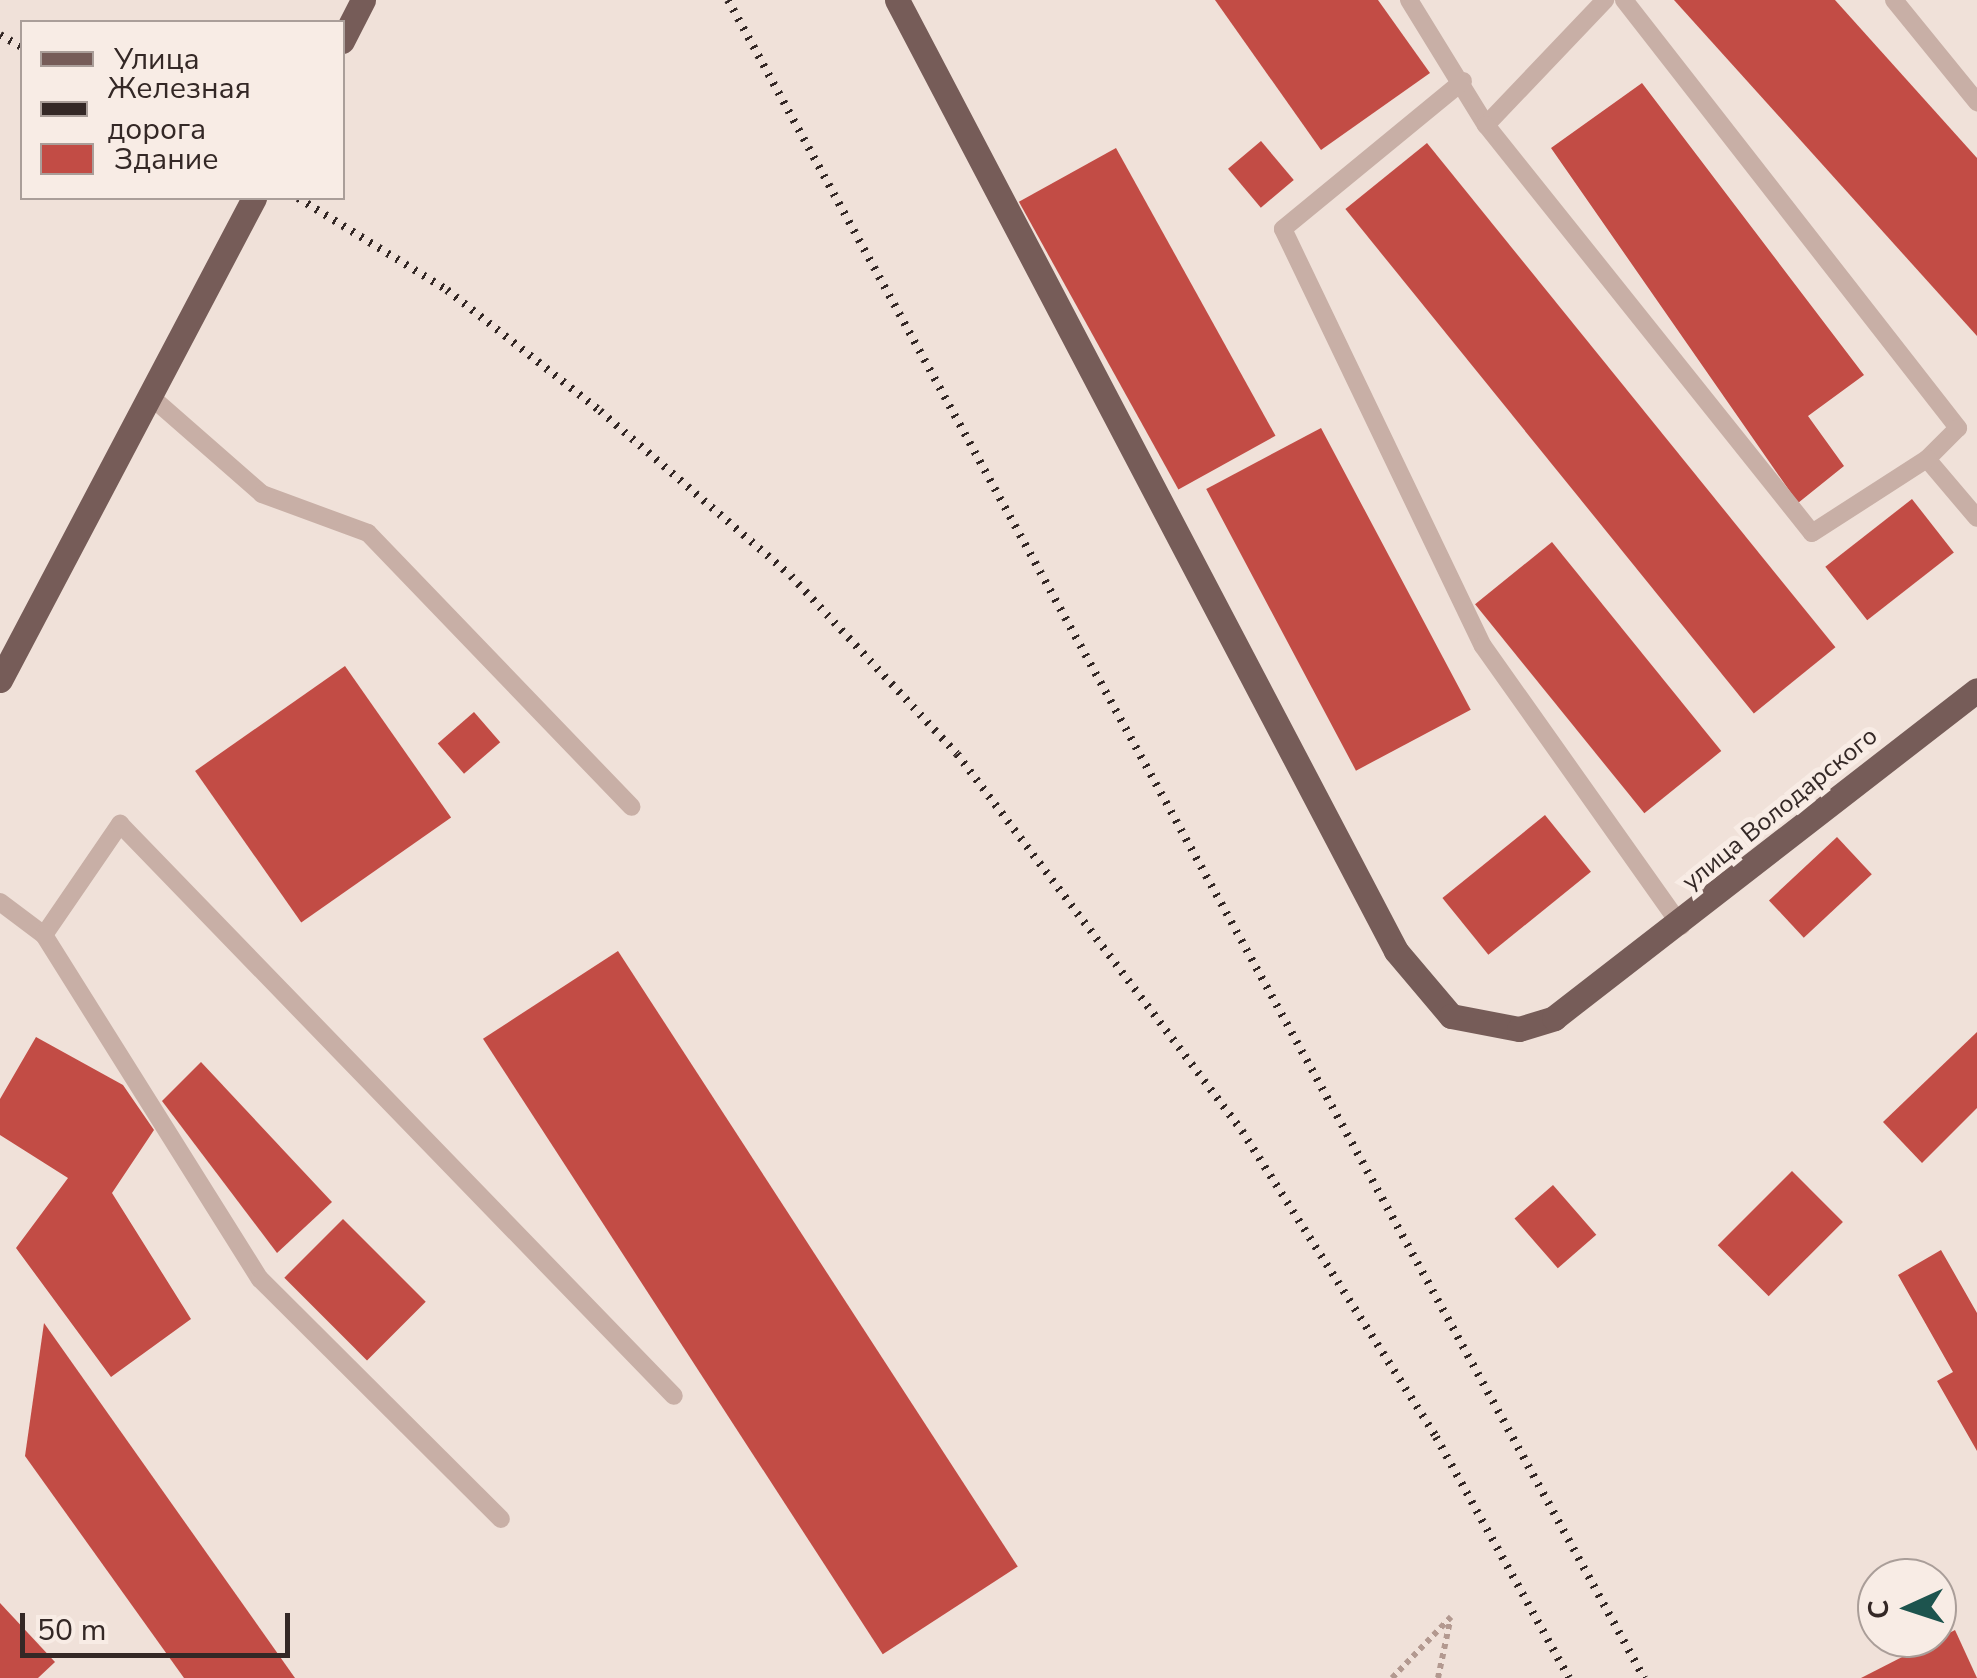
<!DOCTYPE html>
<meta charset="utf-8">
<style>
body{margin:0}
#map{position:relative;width:1977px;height:1678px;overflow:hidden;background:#f0e1d9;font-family:"Nunito Sans",sans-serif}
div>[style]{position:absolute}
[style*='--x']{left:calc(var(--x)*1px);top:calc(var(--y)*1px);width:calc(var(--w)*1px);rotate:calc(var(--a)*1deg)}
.building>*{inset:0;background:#c24c45;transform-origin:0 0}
.path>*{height:6px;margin-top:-3px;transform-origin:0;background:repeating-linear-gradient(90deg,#b39990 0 5px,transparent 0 10px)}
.service>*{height:18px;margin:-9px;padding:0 9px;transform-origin:9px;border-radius:9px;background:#c8afa6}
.primary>*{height:25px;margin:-12.5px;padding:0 12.5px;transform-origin:12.5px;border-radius:12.5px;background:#765c58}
.rail>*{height:8px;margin-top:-4px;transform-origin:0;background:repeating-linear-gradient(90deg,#342826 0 2.5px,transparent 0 10.5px)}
span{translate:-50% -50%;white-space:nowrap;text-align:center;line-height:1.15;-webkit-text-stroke:10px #f8ece5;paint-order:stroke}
.street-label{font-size:25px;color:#342826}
.legend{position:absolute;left:20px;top:20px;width:325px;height:180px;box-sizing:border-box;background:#f8ece5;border:2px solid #aa9e99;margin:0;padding:12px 18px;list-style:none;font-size:30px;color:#342826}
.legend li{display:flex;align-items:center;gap:20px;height:50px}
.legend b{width:50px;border:2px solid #aa9e99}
.north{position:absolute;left:1857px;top:1558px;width:100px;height:100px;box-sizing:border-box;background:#f8ece5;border:2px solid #aa9e99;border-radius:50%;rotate:267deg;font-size:28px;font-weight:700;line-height:40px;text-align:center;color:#342826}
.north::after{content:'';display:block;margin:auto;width:35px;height:45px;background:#1d544e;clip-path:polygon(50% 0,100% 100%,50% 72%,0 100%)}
.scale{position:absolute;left:20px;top:1613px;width:270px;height:45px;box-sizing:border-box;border:5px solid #342826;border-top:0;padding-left:12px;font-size:30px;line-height:35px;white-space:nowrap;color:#342826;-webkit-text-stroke:8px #f8ece5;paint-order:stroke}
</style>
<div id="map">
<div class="building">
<div style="clip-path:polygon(1215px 0,1378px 0,1430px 73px,1321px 150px)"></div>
<div style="clip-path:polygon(1674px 0,1835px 0,1977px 158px,1977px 336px)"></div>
<div style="clip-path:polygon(1642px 83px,1864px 375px,1808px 416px,1844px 466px,1798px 503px,1551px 148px)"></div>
<div style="left:1261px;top:141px;width:51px;height:43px;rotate:50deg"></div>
<div style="left:1427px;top:143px;width:649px;height:105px;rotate:51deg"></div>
<div style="left:1116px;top:148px;width:329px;height:111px;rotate:61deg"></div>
<div style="left:1321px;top:428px;width:319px;height:130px;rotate:62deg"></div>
<div style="left:1912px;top:499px;width:68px;height:110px;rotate:52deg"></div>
<div style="left:1552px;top:542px;width:269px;height:99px;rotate:51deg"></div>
<div style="left:345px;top:666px;width:185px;height:183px;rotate:55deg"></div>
<div style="left:474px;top:712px;width:40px;height:48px;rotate:49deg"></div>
<div style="left:1545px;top:815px;width:73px;height:132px;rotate:51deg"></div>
<div style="left:1837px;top:837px;width:51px;height:93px;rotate:47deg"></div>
<div style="left:618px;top:951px;width:734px;height:161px;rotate:57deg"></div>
<div style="clip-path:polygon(1977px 1032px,1977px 1108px,1922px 1163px,1883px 1122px)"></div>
<div style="clip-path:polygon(36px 1037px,123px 1085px,154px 1130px,112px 1193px,191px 1319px,111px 1377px,16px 1248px,68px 1178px,0 1135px,0 1099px)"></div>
<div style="clip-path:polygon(201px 1062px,332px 1202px,277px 1253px,162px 1101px)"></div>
<div style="left:1792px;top:1171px;width:72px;height:105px;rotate:45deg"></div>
<div style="left:1553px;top:1185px;width:66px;height:51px;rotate:49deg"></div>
<div style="left:343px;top:1219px;width:117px;height:83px;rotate:45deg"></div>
<div style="clip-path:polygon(1941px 1250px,1977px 1313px,1977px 1451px,1937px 1381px,1953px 1372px,1898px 1275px)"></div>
<div style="clip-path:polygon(44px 1323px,295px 1678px,184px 1678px,25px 1456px)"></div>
<div style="clip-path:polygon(0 1603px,55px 1662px,38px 1678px,0 1678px)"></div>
<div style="clip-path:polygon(1955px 1630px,1977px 1678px,1861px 1678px)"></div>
</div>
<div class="path">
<div style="--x:1392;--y:1678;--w:85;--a:-46"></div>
<div style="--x:1438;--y:1678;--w:58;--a:-78.1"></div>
</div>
<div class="service">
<div style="--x:1409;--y:0;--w:147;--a:58.4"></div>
<div style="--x:1486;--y:125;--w:173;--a:-46.4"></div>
<div style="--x:1624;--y:0;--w:543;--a:52.03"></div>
<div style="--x:1958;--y:428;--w:44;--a:135"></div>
<div style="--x:1927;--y:459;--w:77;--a:49.7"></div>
<div style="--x:1894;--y:0;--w:132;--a:50.9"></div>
<div style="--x:1463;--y:81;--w:233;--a:140.6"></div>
<div style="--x:1283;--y:229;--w:462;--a:64.4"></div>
<div style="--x:1483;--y:646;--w:343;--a:54.7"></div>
<div style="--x:1486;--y:125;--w:522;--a:51.37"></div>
<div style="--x:1812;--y:533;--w:137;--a:-32.8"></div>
<div style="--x:149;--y:395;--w:150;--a:41.2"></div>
<div style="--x:262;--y:494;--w:113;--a:20.2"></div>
<div style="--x:368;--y:533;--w:380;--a:46.1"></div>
<div style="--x:0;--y:902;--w:55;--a:36.9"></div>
<div style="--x:44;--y:935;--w:406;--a:57.9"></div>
<div style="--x:260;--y:1279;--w:340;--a:44.9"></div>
<div style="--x:44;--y:935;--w:135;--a:-55.6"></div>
<div style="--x:120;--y:824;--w:796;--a:45.92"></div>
</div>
<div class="primary">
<div style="--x:897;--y:0;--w:1074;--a:62.31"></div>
<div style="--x:1396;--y:951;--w:85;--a:49.8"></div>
<div style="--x:1451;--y:1016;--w:69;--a:10.8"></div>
<div style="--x:1519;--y:1029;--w:37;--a:-17"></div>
<div style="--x:1554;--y:1018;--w:535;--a:-37.79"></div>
<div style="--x:342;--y:41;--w:46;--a:-62.9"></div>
<div style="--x:0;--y:680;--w:545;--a:-62.21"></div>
</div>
<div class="rail">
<div style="--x:728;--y:0;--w:1912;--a:61.37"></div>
<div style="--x:0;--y:35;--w:25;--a:29"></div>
<div style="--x:298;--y:198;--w:175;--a:31.7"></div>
<div style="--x:447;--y:290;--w:195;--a:38.3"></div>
<div style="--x:600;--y:411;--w:252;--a:40.8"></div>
<div style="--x:791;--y:576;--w:243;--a:47"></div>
<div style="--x:957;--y:754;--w:473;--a:52.9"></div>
<div style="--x:1242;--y:1131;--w:362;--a:57.6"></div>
<div style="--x:1436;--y:1437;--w:275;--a:61.1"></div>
</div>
<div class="street-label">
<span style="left:1780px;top:809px;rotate:-39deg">улица Володарского</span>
</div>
<ul class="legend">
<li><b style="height:12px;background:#765c58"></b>Улица</li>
<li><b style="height:12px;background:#342826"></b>Железная дорога</li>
<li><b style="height:28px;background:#c24c45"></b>Здание</li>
</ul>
<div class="north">С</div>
<div class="scale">50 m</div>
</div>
